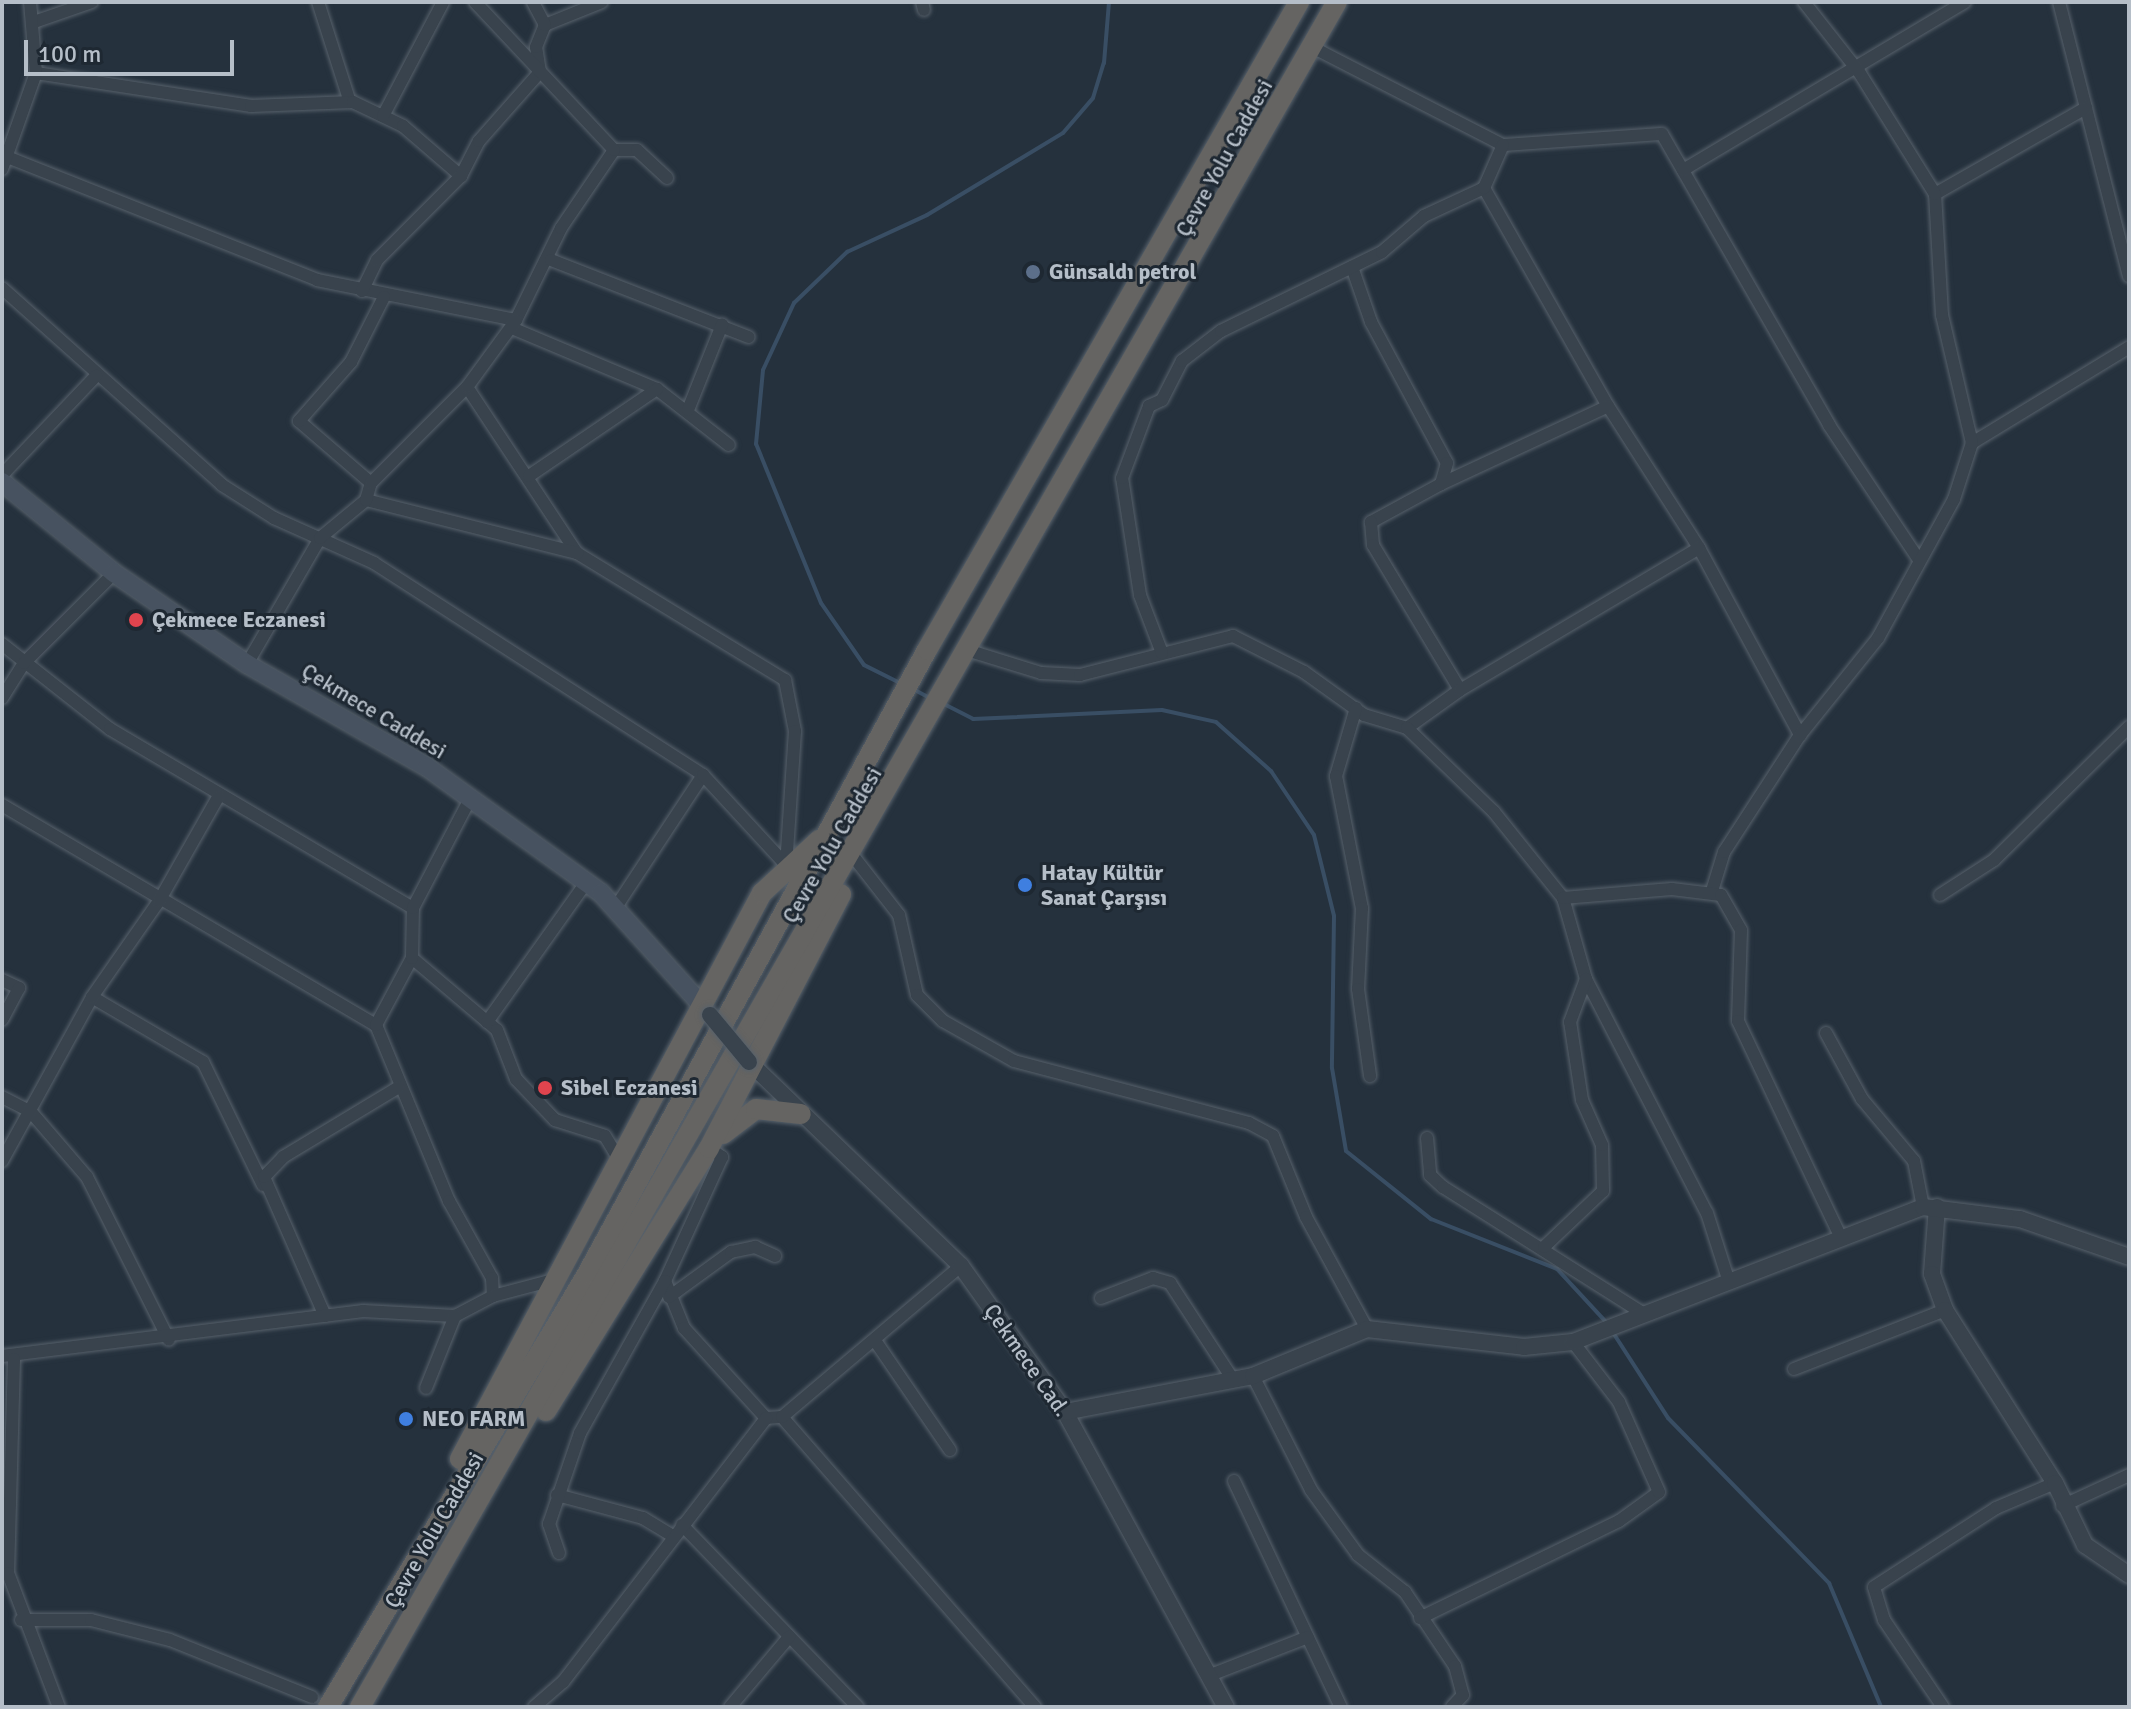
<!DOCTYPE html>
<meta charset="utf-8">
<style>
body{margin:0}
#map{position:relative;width:2131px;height:1709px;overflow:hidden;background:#25313d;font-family:Signika,sans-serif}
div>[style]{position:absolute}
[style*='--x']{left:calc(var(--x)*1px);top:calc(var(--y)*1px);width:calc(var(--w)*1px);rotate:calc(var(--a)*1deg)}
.stream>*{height:4px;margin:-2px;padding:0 2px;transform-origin:2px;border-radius:2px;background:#394e64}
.roads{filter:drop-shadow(0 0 2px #57616b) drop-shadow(0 0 2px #57616b)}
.minor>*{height:12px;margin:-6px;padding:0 6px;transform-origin:6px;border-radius:6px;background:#39434d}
.tertiary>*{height:16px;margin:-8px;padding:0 8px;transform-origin:8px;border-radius:8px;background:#39434d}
.secondary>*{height:18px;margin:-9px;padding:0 9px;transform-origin:9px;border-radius:9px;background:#475260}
.trunk>*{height:20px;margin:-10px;padding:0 10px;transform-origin:10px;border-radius:10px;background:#656462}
.bridges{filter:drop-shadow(0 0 2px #57616b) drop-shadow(0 0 2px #57616b)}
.tertiary-bridge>*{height:16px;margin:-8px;padding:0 8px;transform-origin:8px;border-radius:8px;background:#39434d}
.dots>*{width:22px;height:22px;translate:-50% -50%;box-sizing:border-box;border:4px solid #1e2832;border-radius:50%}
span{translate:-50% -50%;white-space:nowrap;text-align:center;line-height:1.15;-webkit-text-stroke:6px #1e2832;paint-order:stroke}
.street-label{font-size:22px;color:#b5bec8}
.poi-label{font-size:22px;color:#b5bec8;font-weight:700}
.left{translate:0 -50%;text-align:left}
.frame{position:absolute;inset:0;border:4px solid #b5bec8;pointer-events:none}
.scale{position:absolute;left:24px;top:40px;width:210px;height:36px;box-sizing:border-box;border:4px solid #b5bec8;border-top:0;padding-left:10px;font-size:24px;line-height:28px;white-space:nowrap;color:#b5bec8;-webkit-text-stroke:6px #1e2832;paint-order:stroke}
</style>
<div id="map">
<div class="stream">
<div style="--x:900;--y:683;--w:40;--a:-153.4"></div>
<div style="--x:864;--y:665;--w:75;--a:-124.7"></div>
<div style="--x:821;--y:603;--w:172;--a:-112.2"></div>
<div style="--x:756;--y:444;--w:74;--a:-84.6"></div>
<div style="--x:763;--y:370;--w:74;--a:-65.2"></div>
<div style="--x:794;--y:303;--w:74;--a:-43.9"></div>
<div style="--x:847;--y:252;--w:88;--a:-24.8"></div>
<div style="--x:927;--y:215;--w:159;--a:-31.1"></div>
<div style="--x:1063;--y:133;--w:46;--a:-49.4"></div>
<div style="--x:1093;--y:98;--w:37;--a:-73"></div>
<div style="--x:1104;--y:63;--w:61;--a:-85.3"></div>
<div style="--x:911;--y:688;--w:24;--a:28"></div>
<div style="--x:944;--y:704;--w:33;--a:27"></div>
<div style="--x:973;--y:719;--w:189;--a:-2.7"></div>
<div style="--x:1162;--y:710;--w:55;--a:12.5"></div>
<div style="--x:1216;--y:722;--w:74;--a:41.7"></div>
<div style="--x:1271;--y:771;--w:77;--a:56.1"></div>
<div style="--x:1314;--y:835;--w:83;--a:76.1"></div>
<div style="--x:1334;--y:916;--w:152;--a:90.8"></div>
<div style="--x:1332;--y:1068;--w:84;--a:80.4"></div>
<div style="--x:1346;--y:1151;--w:109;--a:38.7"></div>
<div style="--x:1431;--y:1219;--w:136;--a:21.6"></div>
<div style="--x:1557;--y:1269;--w:74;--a:47.2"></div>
<div style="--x:1612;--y:1331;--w:103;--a:57.2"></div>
<div style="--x:1668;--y:1418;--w:231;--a:45.7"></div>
<div style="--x:1829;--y:1583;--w:134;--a:67.2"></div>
</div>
<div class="roads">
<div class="minor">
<div style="--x:318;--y:2;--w:105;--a:72.3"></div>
<div style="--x:922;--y:2;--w:8;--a:76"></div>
<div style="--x:2059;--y:2;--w:283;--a:75.7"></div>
<div style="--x:34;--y:22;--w:61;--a:-19"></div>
<div style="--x:545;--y:25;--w:61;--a:-22"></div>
<div style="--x:1312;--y:47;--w:215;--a:27.2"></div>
<div style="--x:1503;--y:145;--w:159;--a:-4"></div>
<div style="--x:1662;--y:134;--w:336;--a:60.1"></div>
<div style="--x:1829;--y:425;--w:162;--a:56.3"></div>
<div style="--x:36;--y:73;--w:218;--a:8.7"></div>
<div style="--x:251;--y:106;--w:102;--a:-2.2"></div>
<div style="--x:353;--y:102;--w:55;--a:25.6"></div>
<div style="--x:403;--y:126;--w:77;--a:40.8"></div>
<div style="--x:461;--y:176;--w:39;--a:-63"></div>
<div style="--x:479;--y:141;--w:92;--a:-48.5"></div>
<div style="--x:540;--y:72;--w:25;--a:-99"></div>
<div style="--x:536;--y:47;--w:24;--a:-68"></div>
<div style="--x:545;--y:25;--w:26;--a:-118"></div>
<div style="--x:383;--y:116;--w:129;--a:-62.2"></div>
<div style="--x:614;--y:150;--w:23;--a:0"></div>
<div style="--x:637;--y:150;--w:41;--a:43"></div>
<div style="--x:2;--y:155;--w:339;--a:21.6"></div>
<div style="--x:317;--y:280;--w:203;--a:11.4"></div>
<div style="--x:516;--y:320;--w:102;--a:-63.9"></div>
<div style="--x:561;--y:228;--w:94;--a:-55.8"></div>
<div style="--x:614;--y:150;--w:203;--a:-133.2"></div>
<div style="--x:2;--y:169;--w:102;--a:-70.5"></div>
<div style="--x:36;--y:73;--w:71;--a:-94.8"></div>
<div style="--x:1683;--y:170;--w:328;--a:-30.8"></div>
<div style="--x:1484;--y:188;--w:251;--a:60.4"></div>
<div style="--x:1608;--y:406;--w:169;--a:57.3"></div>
<div style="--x:1699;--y:548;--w:213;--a:61.6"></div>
<div style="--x:1935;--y:194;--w:174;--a:-29.7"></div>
<div style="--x:551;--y:260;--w:212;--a:21.3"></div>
<div style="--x:1352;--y:267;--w:58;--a:70.9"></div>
<div style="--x:1371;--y:322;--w:160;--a:61.7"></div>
<div style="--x:1447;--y:463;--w:22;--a:106"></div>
<div style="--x:1441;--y:484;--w:80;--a:151.5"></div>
<div style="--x:1371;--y:522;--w:23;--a:85"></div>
<div style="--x:1373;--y:545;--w:169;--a:59"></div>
<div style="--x:1460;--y:690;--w:65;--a:144.4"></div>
<div style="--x:2;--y:288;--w:295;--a:41.8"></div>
<div style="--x:222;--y:485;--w:62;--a:32.4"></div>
<div style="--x:274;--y:518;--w:110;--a:24.2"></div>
<div style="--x:374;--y:563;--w:391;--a:32.8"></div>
<div style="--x:703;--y:775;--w:158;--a:123.4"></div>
<div style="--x:362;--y:291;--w:34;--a:-64"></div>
<div style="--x:377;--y:260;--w:119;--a:-45"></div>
<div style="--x:512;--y:328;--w:157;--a:22.8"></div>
<div style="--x:657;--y:389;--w:91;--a:37.9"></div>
<div style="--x:467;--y:387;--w:199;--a:56.5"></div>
<div style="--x:577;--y:553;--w:244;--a:31.4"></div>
<div style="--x:785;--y:680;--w:52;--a:78.9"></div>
<div style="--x:795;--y:731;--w:134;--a:93.8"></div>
<div style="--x:688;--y:410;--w:92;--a:-68.2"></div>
<div style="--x:1972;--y:443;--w:184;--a:-31.4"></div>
<div style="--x:2;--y:475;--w:137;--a:-46.5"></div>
<div style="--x:529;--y:476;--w:155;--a:-34.2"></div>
<div style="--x:371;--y:483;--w:95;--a:-139.3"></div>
<div style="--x:299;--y:421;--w:79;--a:-48.6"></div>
<div style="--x:351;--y:362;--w:73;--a:-63.1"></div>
<div style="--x:1441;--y:484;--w:184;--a:-25"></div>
<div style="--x:366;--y:500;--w:218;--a:14.1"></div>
<div style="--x:2;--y:644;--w:137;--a:38.2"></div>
<div style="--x:110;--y:729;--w:352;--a:30.6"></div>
<div style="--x:970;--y:651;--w:74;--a:17.2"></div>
<div style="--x:1041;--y:673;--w:39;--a:3"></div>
<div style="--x:1080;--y:675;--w:158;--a:-14.3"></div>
<div style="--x:1233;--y:636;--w:80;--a:26.9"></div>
<div style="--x:1304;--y:672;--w:74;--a:35.6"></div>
<div style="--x:1364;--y:715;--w:45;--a:16.8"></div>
<div style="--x:1407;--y:728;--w:121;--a:44"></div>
<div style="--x:1494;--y:812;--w:110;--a:51.3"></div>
<div style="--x:1563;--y:898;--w:84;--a:74.1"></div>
<div style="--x:1586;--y:979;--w:263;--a:62.7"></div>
<div style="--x:1707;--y:1213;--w:72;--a:72.3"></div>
<div style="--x:1162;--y:653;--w:62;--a:-110.8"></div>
<div style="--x:1140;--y:595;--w:118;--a:-98.7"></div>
<div style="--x:1122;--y:478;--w:77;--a:-69.4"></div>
<div style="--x:1149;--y:406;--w:14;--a:-25"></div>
<div style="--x:1162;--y:400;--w:44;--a:-62.9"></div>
<div style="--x:1182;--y:361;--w:49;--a:-37.6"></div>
<div style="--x:1221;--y:331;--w:179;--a:-26.1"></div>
<div style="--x:1382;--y:252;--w:55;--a:-40.6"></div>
<div style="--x:1424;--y:216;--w:66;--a:-25"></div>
<div style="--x:1484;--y:188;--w:47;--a:-66.2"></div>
<div style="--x:247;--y:664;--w:146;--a:-59.9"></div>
<div style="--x:320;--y:538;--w:60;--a:-39.6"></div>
<div style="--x:366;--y:500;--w:18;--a:-74"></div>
<div style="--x:371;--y:483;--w:136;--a:-45"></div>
<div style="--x:467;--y:387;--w:83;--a:-53.8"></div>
<div style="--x:1460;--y:690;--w:278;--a:-30.7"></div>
<div style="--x:2;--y:698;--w:41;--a:-57.8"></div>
<div style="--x:24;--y:663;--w:127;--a:-45"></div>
<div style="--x:1356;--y:708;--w:71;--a:106.4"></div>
<div style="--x:1336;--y:776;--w:135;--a:78.9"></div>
<div style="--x:1362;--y:908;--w:81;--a:92.8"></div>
<div style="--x:1358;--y:989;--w:88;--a:82.1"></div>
<div style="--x:703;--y:775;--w:122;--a:47.3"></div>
<div style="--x:2;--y:805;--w:434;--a:30.5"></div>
<div style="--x:376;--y:1025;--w:191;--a:67.5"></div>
<div style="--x:449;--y:1201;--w:88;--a:60.8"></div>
<div style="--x:492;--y:1278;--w:18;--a:87"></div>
<div style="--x:853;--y:856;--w:75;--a:52.1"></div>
<div style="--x:899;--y:915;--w:82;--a:77.3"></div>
<div style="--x:917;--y:995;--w:37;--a:45"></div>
<div style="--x:943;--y:1021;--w:81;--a:29.4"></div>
<div style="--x:1014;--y:1061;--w:243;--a:14.8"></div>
<div style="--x:1249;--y:1123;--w:27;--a:28"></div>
<div style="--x:1273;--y:1136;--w:87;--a:67.8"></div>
<div style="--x:1306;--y:1217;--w:128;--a:61.4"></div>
<div style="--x:1712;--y:891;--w:41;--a:-72.9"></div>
<div style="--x:1724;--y:852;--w:140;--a:-57"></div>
<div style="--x:1800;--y:735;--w:124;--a:-51.2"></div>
<div style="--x:1878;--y:638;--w:158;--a:-61.3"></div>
<div style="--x:1954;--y:499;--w:59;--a:-72.2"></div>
<div style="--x:1972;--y:443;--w:131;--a:-103.2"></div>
<div style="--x:1942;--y:315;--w:121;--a:-93.3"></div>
<div style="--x:1935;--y:194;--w:144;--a:-121.9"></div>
<div style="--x:1859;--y:72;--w:89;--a:-128.2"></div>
<div style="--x:1940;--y:895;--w:64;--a:-32.9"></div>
<div style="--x:1994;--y:860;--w:190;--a:-44.6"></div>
<div style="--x:1563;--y:898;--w:109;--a:-4.7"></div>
<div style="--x:1672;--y:889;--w:49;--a:7"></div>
<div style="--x:1721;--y:895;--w:40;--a:60.3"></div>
<div style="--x:1741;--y:930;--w:91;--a:91.9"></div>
<div style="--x:1738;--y:1021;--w:236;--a:64.6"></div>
<div style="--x:412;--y:958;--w:111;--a:40.3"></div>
<div style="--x:497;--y:1030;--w:53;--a:68.8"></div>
<div style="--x:516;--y:1079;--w:57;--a:46.4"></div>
<div style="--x:555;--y:1120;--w:52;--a:17.7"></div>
<div style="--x:605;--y:1136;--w:26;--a:59"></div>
<div style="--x:2;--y:980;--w:19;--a:25"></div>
<div style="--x:19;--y:988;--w:36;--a:118"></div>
<div style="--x:92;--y:997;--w:129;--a:30.4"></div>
<div style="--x:203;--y:1062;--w:137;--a:64"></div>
<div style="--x:487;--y:1022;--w:169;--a:-54.6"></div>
<div style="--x:376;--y:1025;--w:76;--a:-61.8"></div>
<div style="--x:412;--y:958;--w:50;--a:-88.9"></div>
<div style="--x:413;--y:908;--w:121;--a:-62.4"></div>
<div style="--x:1826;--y:1033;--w:75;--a:61.4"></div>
<div style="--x:1862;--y:1099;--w:81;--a:50"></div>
<div style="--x:1914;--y:1161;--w:47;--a:78.9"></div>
<div style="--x:2;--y:1097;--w:33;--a:27"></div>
<div style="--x:31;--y:1112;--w:86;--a:49.3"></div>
<div style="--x:87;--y:1177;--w:182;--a:63.3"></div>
<div style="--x:1427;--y:1138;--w:37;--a:85"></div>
<div style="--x:1430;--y:1175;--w:18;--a:43"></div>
<div style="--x:1443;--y:1187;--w:238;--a:32.3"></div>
<div style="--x:709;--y:1148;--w:16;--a:35"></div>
<div style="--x:722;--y:1157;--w:136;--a:114.7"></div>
<div style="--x:665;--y:1281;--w:51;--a:68"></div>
<div style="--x:684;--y:1328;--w:122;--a:47.7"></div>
<div style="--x:766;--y:1418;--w:16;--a:-4"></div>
<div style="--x:782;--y:1417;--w:385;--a:48.9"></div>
<div style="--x:2;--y:1161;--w:187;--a:-61.2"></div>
<div style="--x:92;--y:997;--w:117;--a:-55.1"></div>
<div style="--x:159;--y:901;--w:120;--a:-60.4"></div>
<div style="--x:1544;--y:1247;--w:81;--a:-43.5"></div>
<div style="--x:1603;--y:1191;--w:46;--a:-91.2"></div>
<div style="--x:1602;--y:1145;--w:49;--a:-114"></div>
<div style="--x:1582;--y:1100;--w:79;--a:-98.7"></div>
<div style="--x:1570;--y:1022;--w:46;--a:-69.6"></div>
<div style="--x:669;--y:1297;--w:77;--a:-36"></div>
<div style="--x:731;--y:1252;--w:25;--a:-12"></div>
<div style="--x:755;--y:1247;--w:22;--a:24"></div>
<div style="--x:1101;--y:1298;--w:56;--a:-21"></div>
<div style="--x:1153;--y:1278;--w:18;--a:16"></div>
<div style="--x:1170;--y:1283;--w:117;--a:56.9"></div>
<div style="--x:325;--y:1316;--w:152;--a:-113.7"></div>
<div style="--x:264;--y:1177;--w:28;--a:-46"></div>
<div style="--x:283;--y:1157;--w:135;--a:-31.1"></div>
<div style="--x:876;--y:1342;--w:131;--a:55.6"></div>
<div style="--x:2;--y:1356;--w:364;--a:-7.1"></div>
<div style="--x:363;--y:1311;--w:92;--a:3.1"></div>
<div style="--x:455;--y:1316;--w:43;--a:-27.8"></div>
<div style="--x:493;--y:1296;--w:62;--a:-14.9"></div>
<div style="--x:14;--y:1359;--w:214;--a:91.6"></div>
<div style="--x:8;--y:1573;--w:143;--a:69.2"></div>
<div style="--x:1794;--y:1369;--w:162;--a:-21.3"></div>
<div style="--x:1253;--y:1376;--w:128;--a:63"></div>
<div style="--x:1311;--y:1490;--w:80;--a:54.1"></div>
<div style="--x:1358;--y:1555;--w:60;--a:38.2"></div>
<div style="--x:1405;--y:1592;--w:89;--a:56"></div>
<div style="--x:1455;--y:1666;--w:30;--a:75"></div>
<div style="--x:1463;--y:1695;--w:16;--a:133"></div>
<div style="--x:426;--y:1388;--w:78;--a:-68.1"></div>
<div style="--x:782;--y:1417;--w:234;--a:-40.2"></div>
<div style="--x:1234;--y:1481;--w:250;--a:64.7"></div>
<div style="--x:557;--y:1495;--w:89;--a:15"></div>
<div style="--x:643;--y:1518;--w:35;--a:31"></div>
<div style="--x:2062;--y:1506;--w:74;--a:-24.8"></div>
<div style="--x:682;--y:1525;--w:253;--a:46"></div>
<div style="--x:559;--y:1553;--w:31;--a:-109"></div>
<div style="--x:549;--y:1524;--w:96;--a:-71.2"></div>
<div style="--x:580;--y:1433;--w:174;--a:-60.8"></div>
<div style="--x:1420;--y:1618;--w:221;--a:-26"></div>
<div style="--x:1619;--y:1521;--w:49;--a:-35.9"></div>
<div style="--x:1659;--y:1492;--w:98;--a:-114"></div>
<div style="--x:1619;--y:1402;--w:76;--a:-127.5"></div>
<div style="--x:21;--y:1620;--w:70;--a:0"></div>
<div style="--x:91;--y:1620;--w:81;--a:14.2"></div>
<div style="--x:170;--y:1640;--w:153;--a:21.9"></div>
<div style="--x:1208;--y:1676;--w:107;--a:-21.3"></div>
<div style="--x:534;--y:1707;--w:38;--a:-41"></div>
<div style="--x:563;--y:1682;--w:333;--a:-52.4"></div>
<div style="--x:730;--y:1707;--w:92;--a:-49.9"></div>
<div style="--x:1943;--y:1707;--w:105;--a:-124.1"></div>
<div style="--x:1884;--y:1620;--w:34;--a:-107"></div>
<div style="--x:1874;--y:1587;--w:145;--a:-32.9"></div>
<div style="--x:1996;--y:1508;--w:64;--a:-23"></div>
</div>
<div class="tertiary">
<div style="--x:749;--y:1062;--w:294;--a:43.9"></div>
<div style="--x:961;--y:1266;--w:179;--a:54.5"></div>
<div style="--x:1065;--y:1412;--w:336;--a:61.4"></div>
<div style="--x:1937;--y:1207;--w:67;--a:94.3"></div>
<div style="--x:1932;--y:1274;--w:38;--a:70"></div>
<div style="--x:1945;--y:1310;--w:205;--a:57.6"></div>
<div style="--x:2055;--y:1483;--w:69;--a:64.2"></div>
<div style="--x:2085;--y:1545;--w:53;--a:34.3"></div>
<div style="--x:1065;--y:1412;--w:191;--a:-10.8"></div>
<div style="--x:1253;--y:1376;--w:123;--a:-22.4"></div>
<div style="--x:1367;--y:1329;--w:158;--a:6.5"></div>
<div style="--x:1524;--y:1347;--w:49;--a:-5.8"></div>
<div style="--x:1573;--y:1342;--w:375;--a:-21.1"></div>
<div style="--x:1923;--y:1207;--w:98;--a:7.1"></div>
<div style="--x:2020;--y:1219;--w:115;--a:19.2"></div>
</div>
<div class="secondary">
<div style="--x:2;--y:482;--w:144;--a:39.1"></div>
<div style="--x:114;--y:573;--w:161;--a:34.4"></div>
<div style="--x:247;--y:664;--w:207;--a:29.8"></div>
<div style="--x:427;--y:767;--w:215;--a:35.9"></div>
<div style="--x:601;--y:893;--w:148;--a:48"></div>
</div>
<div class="trunk">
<div style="--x:723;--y:1134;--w:41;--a:-37.1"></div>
<div style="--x:756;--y:1109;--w:45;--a:6.3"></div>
<div style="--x:546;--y:1411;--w:309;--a:-58.2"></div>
<div style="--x:709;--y:1148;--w:286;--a:-62.5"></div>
<div style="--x:460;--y:1459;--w:642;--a:-61.92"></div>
<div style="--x:762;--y:893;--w:78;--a:-42.9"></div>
<div style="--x:328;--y:1707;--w:505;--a:-59.11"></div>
<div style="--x:587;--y:1274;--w:711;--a:-61.42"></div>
<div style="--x:927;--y:650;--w:747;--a:-60.14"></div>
<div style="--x:360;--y:1707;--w:1965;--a:-60.19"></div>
</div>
</div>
<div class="bridges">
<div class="tertiary-bridge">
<div style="--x:710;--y:1015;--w:61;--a:50.3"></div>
</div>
</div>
<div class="dots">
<div style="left:1033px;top:272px;background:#5c6f8a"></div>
<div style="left:136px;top:620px;background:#e0444e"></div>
<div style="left:1025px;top:885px;background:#3f7fe0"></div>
<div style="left:545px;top:1088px;background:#e0444e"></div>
<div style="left:406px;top:1419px;background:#3f7fe0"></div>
</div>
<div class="street-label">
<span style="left:1224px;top:158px;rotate:-61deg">Çevre Yolu Caddesi</span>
<span style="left:374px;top:711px;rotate:31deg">Çekmece Caddesi</span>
<span style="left:832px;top:845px;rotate:-60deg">Çevre Yolu Caddesi</span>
<span style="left:1027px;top:1360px;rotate:55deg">Çekmece Cad.</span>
<span style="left:434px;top:1530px;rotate:-60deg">Çevre Yolu Caddesi</span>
</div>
<div class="poi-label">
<span class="left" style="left:1049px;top:272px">Günsaldı petrol</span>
<span class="left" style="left:152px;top:620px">Çekmece Eczanesi</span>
<span class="left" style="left:1041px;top:885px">Hatay Kültür<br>Sanat Çarşısı</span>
<span class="left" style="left:561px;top:1088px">Sibel Eczanesi</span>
<span class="left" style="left:422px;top:1419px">NEO FARM</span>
</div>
<div class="frame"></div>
<div class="scale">100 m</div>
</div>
